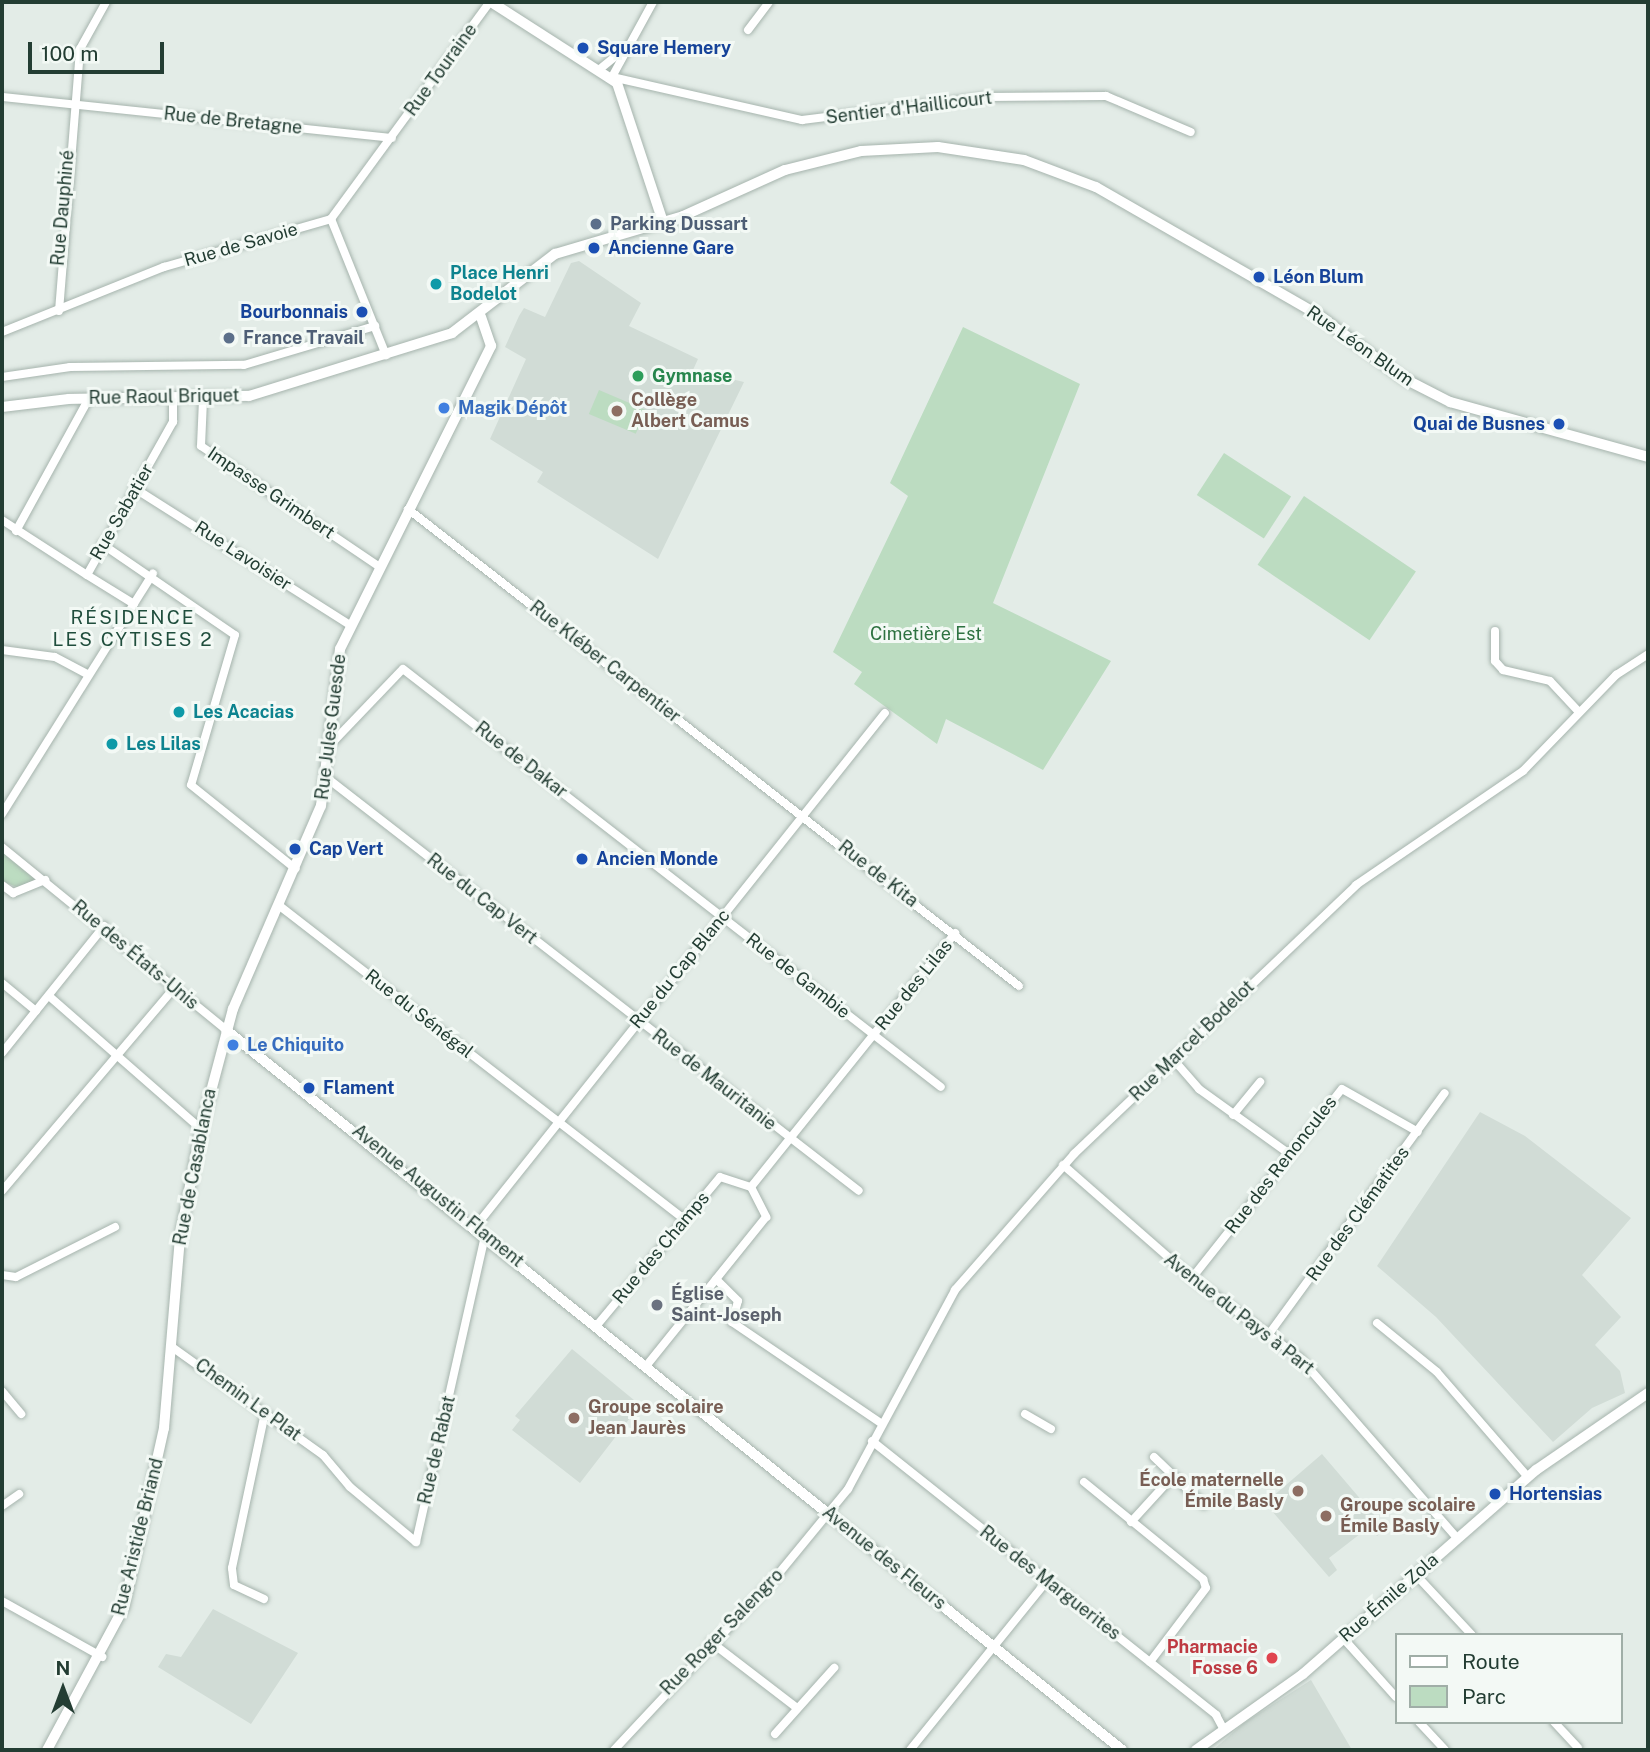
<!DOCTYPE html>
<meta charset="utf-8">
<style>
body{margin:0}
#map{position:relative;width:1650px;height:1752px;overflow:hidden;background:#e3ece7;font-family:"Public Sans",sans-serif}
div>[style]{position:absolute}
[style*='--x']{left:calc(var(--x)*1px);top:calc(var(--y)*1px);width:calc(var(--w)*1px);rotate:calc(var(--a)*1deg)}
.built>*{inset:0;background:#d1dcd6}
.green>*{inset:0;background:#bcdcc1;transform-origin:0 0}
.roads{filter:drop-shadow(0 0 2px #a6b4ad) drop-shadow(0 0 2px #a6b4ad)}
.minor>*{height:8px;margin:-4px;padding:0 4px;transform-origin:4px;border-radius:4px;background:#fff}
.tertiary>*{height:10px;margin:-5px;padding:0 5px;transform-origin:5px;border-radius:5px;background:#fff}
.dots>*{width:19px;height:19px;translate:-50% -50%;box-sizing:border-box;border:4px solid #f3f9f5;border-radius:50%}
span{translate:-50% -50%;white-space:nowrap;text-align:center;line-height:1.15;-webkit-text-stroke:6px #f3f9f5;paint-order:stroke}
.transit-label{font-size:18px;color:#164399;font-weight:700}
.left{translate:0 -50%;text-align:left}
.right{translate:-100% -50%;text-align:right}
.street-label{font-size:18px;color:#233d33}
.service-label{font-size:18px;color:#4e5e75;font-weight:700}
.culture-label{font-size:18px;color:#0d838f;font-weight:700}
.leisure-label{font-size:18px;color:#27864d;font-weight:700}
.education-label{font-size:18px;color:#785e54;font-weight:700}
.shop-label{font-size:18px;color:#366cbe;font-weight:700}
.park-label{font-size:18px;color:#2e7241}
.worship-label{font-size:18px;color:#5b616d;font-weight:700}
.health-label{font-size:18px;color:#be3a42;font-weight:700}
.neighbourhood-label{font-size:19px;color:#204e3d;letter-spacing:2px}
.frame{position:absolute;inset:0;border:4px solid #233d33;pointer-events:none}
.legend{position:absolute;left:1395px;top:1633px;width:228px;height:91px;box-sizing:border-box;background:#f3f9f5;border:2px solid #a0aea7;margin:0;padding:9px 12px;list-style:none;font-size:21px;color:#233d33}
.legend li{display:flex;align-items:center;gap:14px;height:35px}
.legend b{width:35px;border:2px solid #a0aea7}
.north{position:absolute;left:28px;top:1654px;width:70px;height:70px;-webkit-text-stroke:5px #f3f9f5;paint-order:stroke;rotate:0deg;font-size:19px;font-weight:700;line-height:28px;text-align:center;color:#233d33}
.north::after{content:'';display:block;margin:auto;width:24px;height:32px;background:#233d33;clip-path:polygon(50% 0,100% 100%,50% 72%,0 100%)}
.scale{position:absolute;left:28px;top:42px;width:136px;height:32px;box-sizing:border-box;border:4px solid #233d33;border-top:0;padding-left:9px;font-size:21px;line-height:24px;white-space:nowrap;color:#233d33;-webkit-text-stroke:5px #f3f9f5;paint-order:stroke}
</style>
<div id="map">
<div class="built">
<div style="clip-path:polygon(579px 261px,641px 303px,629px 326px,698px 359px,693px 370px,744px 382px,658px 559px,537px 482px,543px 472px,490px 439px,526px 359px,505px 347px,519px 316px,524px 308px,545px 317px,571px 263px)"></div>
<div style="clip-path:polygon(1480px 1112px,1525px 1136px,1631px 1218px,1582px 1275px,1621px 1317px,1595px 1345px,1620px 1371px,1625px 1393px,1592px 1408px,1553px 1442px,1436px 1317px,1377px 1266px)"></div>
<div style="clip-path:polygon(572px 1349px,640px 1405px,580px 1483px,512px 1430px,520px 1420px,515px 1416px)"></div>
<div style="clip-path:polygon(1322px 1454px,1386px 1529px,1377px 1536px,1369px 1527px,1329px 1558px,1337px 1570px,1329px 1577px,1265px 1503px)"></div>
<div style="clip-path:polygon(213px 1609px,298px 1653px,251px 1724px,158px 1667px,166px 1654px,181px 1657px)"></div>
<div style="clip-path:polygon(1311px 1680px,1352px 1750px,1213px 1750px,1244px 1723px)"></div>
</div>
<div class="green">
<div style="clip-path:polygon(963px 327px,1080px 384px,993px 603px,1111px 661px,1043px 770px,946px 719px,937px 744px,854px 684px,862px 672px,833px 652px,908px 496px,890px 483px)"></div>
<div style="left:599px;top:390px;width:51px;height:26px;rotate:23deg"></div>
<div style="left:1224px;top:453px;width:80px;height:50px;rotate:33deg"></div>
<div style="left:1304px;top:496px;width:135px;height:83px;rotate:34deg"></div>
<div style="clip-path:polygon(2px 848px,33px 873px,34px 880px,19px 888px,2px 881px)"></div>
</div>
<div class="roads">
<div class="minor">
<div style="--x:653;--y:2;--w:85;--a:118.7"></div>
<div style="--x:612;--y:77;--w:195;--a:12.8"></div>
<div style="--x:802;--y:120;--w:185;--a:-7.1"></div>
<div style="--x:986;--y:97;--w:120;--a:-0.5"></div>
<div style="--x:1106;--y:96;--w:92;--a:23"></div>
<div style="--x:748;--y:30;--w:35;--a:-53"></div>
<div style="--x:601;--y:68;--w:28;--a:-39"></div>
<div style="--x:2;--y:97;--w:392;--a:6"></div>
<div style="--x:331;--y:219;--w:147;--a:68"></div>
<div style="--x:59;--y:311;--w:263;--a:-85.4"></div>
<div style="--x:80;--y:49;--w:54;--a:-61"></div>
<div style="--x:2;--y:332;--w:175;--a:-21.9"></div>
<div style="--x:164;--y:267;--w:174;--a:-16"></div>
<div style="--x:331;--y:219;--w:269;--a:-53.8"></div>
<div style="--x:2;--y:377;--w:69;--a:-8.4"></div>
<div style="--x:70;--y:367;--w:174;--a:-0.7"></div>
<div style="--x:244;--y:365;--w:137;--a:-16.6"></div>
<div style="--x:203;--y:400;--w:46;--a:92.5"></div>
<div style="--x:201;--y:446;--w:214;--a:34.1"></div>
<div style="--x:134;--y:488;--w:256;--a:32.4"></div>
<div style="--x:408;--y:509;--w:775;--a:37.98"></div>
<div style="--x:2;--y:520;--w:101;--a:32.9"></div>
<div style="--x:16;--y:531;--w:152;--a:-61.2"></div>
<div style="--x:102;--y:544;--w:161;--a:34.4"></div>
<div style="--x:235;--y:635;--w:156;--a:106.3"></div>
<div style="--x:191;--y:785;--w:134;--a:38.7"></div>
<div style="--x:134;--y:604;--w:55;--a:-148.3"></div>
<div style="--x:87;--y:575;--w:176;--a:-60.7"></div>
<div style="--x:173;--y:422;--w:23;--a:-90"></div>
<div style="--x:1495;--y:631;--w:30;--a:90"></div>
<div style="--x:1495;--y:661;--w:12;--a:48"></div>
<div style="--x:1503;--y:670;--w:48;--a:13.2"></div>
<div style="--x:1550;--y:681;--w:42;--a:46.9"></div>
<div style="--x:2;--y:650;--w:53;--a:7.5"></div>
<div style="--x:55;--y:657;--w:36;--a:28"></div>
<div style="--x:330;--y:745;--w:105;--a:-46.2"></div>
<div style="--x:403;--y:669;--w:681;--a:37.85"></div>
<div style="--x:327;--y:778;--w:673;--a:37.82"></div>
<div style="--x:2;--y:814;--w:284;--a:-57.9"></div>
<div style="--x:2;--y:847;--w:289;--a:39.2"></div>
<div style="--x:2;--y:885;--w:14;--a:36"></div>
<div style="--x:13;--y:893;--w:35;--a:-22"></div>
<div style="--x:281;--y:907;--w:510;--a:37.75"></div>
<div style="--x:2;--y:983;--w:44;--a:39.5"></div>
<div style="--x:49;--y:996;--w:202;--a:41.2"></div>
<div style="--x:2;--y:1053;--w:163;--a:-51.2"></div>
<div style="--x:1173;--y:1059;--w:40;--a:49"></div>
<div style="--x:1199;--y:1089;--w:110;--a:35.7"></div>
<div style="--x:1233;--y:1115;--w:43;--a:-50.7"></div>
<div style="--x:1063;--y:1165;--w:171;--a:41.2"></div>
<div style="--x:1192;--y:1278;--w:134;--a:36.5"></div>
<div style="--x:1300;--y:1358;--w:240;--a:48.9"></div>
<div style="--x:751;--y:1187;--w:326;--a:-51.2"></div>
<div style="--x:2;--y:1191;--w:267;--a:-49.7"></div>
<div style="--x:476;--y:1226;--w:656;--a:-51.44"></div>
<div style="--x:2;--y:1275;--w:14;--a:8"></div>
<div style="--x:16;--y:1277;--w:111;--a:-26.8"></div>
<div style="--x:1192;--y:1278;--w:241;--a:-51.6"></div>
<div style="--x:1342;--y:1089;--w:87;--a:29.5"></div>
<div style="--x:716;--y:1279;--w:31;--a:45"></div>
<div style="--x:738;--y:1301;--w:22;--a:106"></div>
<div style="--x:732;--y:1322;--w:178;--a:34.2"></div>
<div style="--x:1377;--y:1323;--w:77;--a:39.2"></div>
<div style="--x:1437;--y:1372;--w:139;--a:49.1"></div>
<div style="--x:598;--y:1324;--w:191;--a:-50.3"></div>
<div style="--x:720;--y:1177;--w:33;--a:18"></div>
<div style="--x:751;--y:1187;--w:34;--a:63"></div>
<div style="--x:766;--y:1217;--w:190;--a:128.8"></div>
<div style="--x:1269;--y:1334;--w:298;--a:-53.9"></div>
<div style="--x:172;--y:1347;--w:186;--a:35.6"></div>
<div style="--x:323;--y:1455;--w:42;--a:49.8"></div>
<div style="--x:350;--y:1487;--w:86;--a:39.8"></div>
<div style="--x:416;--y:1542;--w:314;--a:-77.3"></div>
<div style="--x:2;--y:1391;--w:30;--a:50"></div>
<div style="--x:1025;--y:1414;--w:30;--a:30"></div>
<div style="--x:872;--y:1441;--w:440;--a:38.5"></div>
<div style="--x:1216;--y:1715;--w:15;--a:62"></div>
<div style="--x:1154;--y:1457;--w:69;--a:43.8"></div>
<div style="--x:1084;--y:1482;--w:154;--a:39.2"></div>
<div style="--x:1203;--y:1579;--w:9;--a:72"></div>
<div style="--x:1206;--y:1588;--w:93;--a:127.1"></div>
<div style="--x:2;--y:1506;--w:21;--a:-35"></div>
<div style="--x:1131;--y:1522;--w:62;--a:-47.6"></div>
<div style="--x:1416;--y:1575;--w:82;--a:47"></div>
<div style="--x:264;--y:1599;--w:33;--a:-155"></div>
<div style="--x:234;--y:1585;--w:17;--a:-97"></div>
<div style="--x:232;--y:1568;--w:158;--a:-78"></div>
<div style="--x:2;--y:1601;--w:115;--a:29.2"></div>
<div style="--x:1343;--y:1638;--w:79;--a:48.1"></div>
<div style="--x:711;--y:1642;--w:108;--a:37.5"></div>
<div style="--x:1419;--y:1722;--w:38;--a:47"></div>
<div style="--x:1554;--y:1722;--w:35;--a:47"></div>
<div style="--x:775;--y:1734;--w:89;--a:-48.2"></div>
<div style="--x:614;--y:1750;--w:236;--a:-46.9"></div>
<div style="--x:775;--y:1578;--w:115;--a:-50.6"></div>
<div style="--x:848;--y:1489;--w:226;--a:-61.7"></div>
<div style="--x:955;--y:1290;--w:181;--a:-48.8"></div>
<div style="--x:1074;--y:1154;--w:390;--a:-43.6"></div>
<div style="--x:1356;--y:885;--w:202;--a:-34.3"></div>
<div style="--x:1523;--y:771;--w:134;--a:-45.9"></div>
<div style="--x:1616;--y:675;--w:38;--a:-33"></div>
<div style="--x:910;--y:1750;--w:218;--a:-51"></div>
</div>
<div class="tertiary">
<div style="--x:491;--y:2;--w:150;--a:32.7"></div>
<div style="--x:617;--y:83;--w:146;--a:71.7"></div>
<div style="--x:2;--y:407;--w:67;--a:-6.8"></div>
<div style="--x:69;--y:399;--w:180;--a:-1"></div>
<div style="--x:249;--y:396;--w:213;--a:-17.2"></div>
<div style="--x:452;--y:333;--w:130;--a:-37.5"></div>
<div style="--x:555;--y:254;--w:134;--a:-16.5"></div>
<div style="--x:683;--y:216;--w:112;--a:-24.3"></div>
<div style="--x:785;--y:170;--w:78;--a:-14"></div>
<div style="--x:861;--y:151;--w:77;--a:-3"></div>
<div style="--x:938;--y:147;--w:87;--a:8.6"></div>
<div style="--x:1024;--y:160;--w:77;--a:20.6"></div>
<div style="--x:1096;--y:187;--w:255;--a:29.9"></div>
<div style="--x:1317;--y:314;--w:107;--a:36.7"></div>
<div style="--x:1403;--y:378;--w:53;--a:27.1"></div>
<div style="--x:1450;--y:402;--w:205;--a:15.5"></div>
<div style="--x:226;--y:1030;--w:1149;--a:38.78"></div>
<div style="--x:47;--y:1750;--w:162;--a:-61.7"></div>
<div style="--x:124;--y:1607;--w:183;--a:-77.4"></div>
<div style="--x:164;--y:1428;--w:192;--a:-85.2"></div>
<div style="--x:180;--y:1237;--w:110;--a:-79"></div>
<div style="--x:201;--y:1129;--w:124;--a:-75.1"></div>
<div style="--x:233;--y:1009;--w:221;--a:-66.6"></div>
<div style="--x:321;--y:806;--w:158;--a:-83.1"></div>
<div style="--x:340;--y:649;--w:339;--a:-63.5"></div>
<div style="--x:491;--y:346;--w:31;--a:-109"></div>
<div style="--x:1196;--y:1750;--w:131;--a:-35.4"></div>
<div style="--x:1303;--y:1674;--w:310;--a:-41.2"></div>
<div style="--x:1536;--y:1470;--w:136;--a:-34.5"></div>
</div>
</div>
<div class="dots">
<div style="left:583px;top:48px;background:#1a4fb4"></div>
<div style="left:596px;top:224px;background:#5c6f8a"></div>
<div style="left:594px;top:248px;background:#1a4fb4"></div>
<div style="left:1259px;top:277px;background:#1a4fb4"></div>
<div style="left:436px;top:284px;background:#0f9aa8"></div>
<div style="left:362px;top:312px;background:#1a4fb4"></div>
<div style="left:229px;top:338px;background:#5c6f8a"></div>
<div style="left:638px;top:376px;background:#2e9e5b"></div>
<div style="left:444px;top:408px;background:#3f7fe0"></div>
<div style="left:617px;top:411px;background:#8d6e63"></div>
<div style="left:1559px;top:424px;background:#1a4fb4"></div>
<div style="left:179px;top:712px;background:#0f9aa8"></div>
<div style="left:112px;top:744px;background:#0f9aa8"></div>
<div style="left:295px;top:849px;background:#1a4fb4"></div>
<div style="left:582px;top:859px;background:#1a4fb4"></div>
<div style="left:233px;top:1045px;background:#3f7fe0"></div>
<div style="left:309px;top:1088px;background:#1a4fb4"></div>
<div style="left:657px;top:1305px;background:#6b7280"></div>
<div style="left:574px;top:1418px;background:#8d6e63"></div>
<div style="left:1298px;top:1491px;background:#8d6e63"></div>
<div style="left:1495px;top:1494px;background:#1a4fb4"></div>
<div style="left:1326px;top:1516px;background:#8d6e63"></div>
<div style="left:1272px;top:1658px;background:#e0444e"></div>
</div>
<div class="transit-label">
<span class="left" style="left:597px;top:48px">Square Hemery</span>
<span class="left" style="left:608px;top:248px">Ancienne Gare</span>
<span class="left" style="left:1273px;top:277px">Léon Blum</span>
<span class="right" style="left:348px;top:312px">Bourbonnais</span>
<span class="right" style="left:1545px;top:424px">Quai de Busnes</span>
<span class="left" style="left:309px;top:849px">Cap Vert</span>
<span class="left" style="left:596px;top:859px">Ancien Monde</span>
<span class="left" style="left:323px;top:1088px">Flament</span>
<span class="left" style="left:1509px;top:1494px">Hortensias</span>
</div>
<div class="street-label">
<span style="left:441px;top:70px;rotate:-54deg">Rue Touraine</span>
<span style="left:909px;top:108px;rotate:-7deg">Sentier d'Haillicourt</span>
<span style="left:233px;top:121px;rotate:6deg">Rue de Bretagne</span>
<span style="left:63px;top:208px;rotate:-85deg">Rue Dauphiné</span>
<span style="left:241px;top:245px;rotate:-16deg">Rue de Savoie</span>
<span style="left:1360px;top:346px;rotate:35deg">Rue Léon Blum</span>
<span style="left:164px;top:397px;rotate:-1deg">Rue Raoul Briquet</span>
<span style="left:271px;top:493px;rotate:34deg">Impasse Grimbert</span>
<span style="left:122px;top:512px;rotate:-60deg">Rue Sabatier</span>
<span style="left:243px;top:556px;rotate:33deg">Rue Lavoisier</span>
<span style="left:605px;top:662px;rotate:38deg">Rue Kléber Carpentier</span>
<span style="left:331px;top:727px;rotate:-83deg">Rue Jules Guesde</span>
<span style="left:521px;top:760px;rotate:38deg">Rue de Dakar</span>
<span style="left:878px;top:874px;rotate:38deg">Rue de Kita</span>
<span style="left:482px;top:899px;rotate:38deg">Rue du Cap Vert</span>
<span style="left:135px;top:955px;rotate:40deg">Rue des États-Unis</span>
<span style="left:680px;top:969px;rotate:-51deg">Rue du Cap Blanc</span>
<span style="left:798px;top:976px;rotate:38deg">Rue de Gambie</span>
<span style="left:914px;top:985px;rotate:-51deg">Rue des Lilas</span>
<span style="left:419px;top:1014px;rotate:38deg">Rue du Sénégal</span>
<span style="left:1192px;top:1041px;rotate:-44deg">Rue Marcel Bodelot</span>
<span style="left:714px;top:1080px;rotate:38deg">Rue de Mauritanie</span>
<span style="left:1281px;top:1165px;rotate:-52deg">Rue des Renoncules</span>
<span style="left:195px;top:1167px;rotate:-79deg">Rue de Casablanca</span>
<span style="left:438px;top:1196px;rotate:39deg">Avenue Augustin Flament</span>
<span style="left:1358px;top:1214px;rotate:-54deg">Rue des Clématites</span>
<span style="left:661px;top:1248px;rotate:-50deg">Rue des Champs</span>
<span style="left:1239px;top:1314px;rotate:38deg">Avenue du Pays à Part</span>
<span style="left:248px;top:1400px;rotate:36deg">Chemin Le Plat</span>
<span style="left:437px;top:1450px;rotate:-77deg">Rue de Rabat</span>
<span style="left:138px;top:1537px;rotate:-76deg">Rue Aristide Briand</span>
<span style="left:884px;top:1558px;rotate:39deg">Avenue des Fleurs</span>
<span style="left:1050px;top:1583px;rotate:38deg">Rue des Marguerites</span>
<span style="left:1389px;top:1598px;rotate:-41deg">Rue Émile Zola</span>
<span style="left:722px;top:1632px;rotate:-46deg">Rue Roger Salengro</span>
</div>
<div class="service-label">
<span class="left" style="left:610px;top:224px">Parking Dussart</span>
<span class="left" style="left:243px;top:338px">France Travail</span>
</div>
<div class="culture-label">
<span class="left" style="left:450px;top:284px">Place Henri<br>Bodelot</span>
<span class="left" style="left:193px;top:712px">Les Acacias</span>
<span class="left" style="left:126px;top:744px">Les Lilas</span>
</div>
<div class="leisure-label">
<span class="left" style="left:652px;top:376px">Gymnase</span>
</div>
<div class="education-label">
<span class="left" style="left:631px;top:411px">Collège<br>Albert Camus</span>
<span class="left" style="left:588px;top:1418px">Groupe scolaire<br>Jean Jaurès</span>
<span class="right" style="left:1284px;top:1491px">École maternelle<br>Émile Basly</span>
<span class="left" style="left:1340px;top:1516px">Groupe scolaire<br>Émile Basly</span>
</div>
<div class="shop-label">
<span class="left" style="left:458px;top:408px">Magik Dépôt</span>
<span class="left" style="left:247px;top:1045px">Le Chiquito</span>
</div>
<div class="park-label">
<span style="left:926px;top:634px">Cimetière Est</span>
</div>
<div class="worship-label">
<span class="left" style="left:671px;top:1305px">Église<br>Saint-Joseph</span>
</div>
<div class="health-label">
<span class="right" style="left:1258px;top:1658px">Pharmacie<br>Fosse 6</span>
</div>
<div class="neighbourhood-label">
<span style="left:133px;top:629px">RÉSIDENCE<br>LES CYTISES 2</span>
</div>
<div class="frame"></div>
<ul class="legend">
<li><b style="height:9px;background:#fff"></b>Route</li>
<li><b style="height:19px;background:#bcdcc1"></b>Parc</li>
</ul>
<div class="north">N</div>
<div class="scale">100 m</div>
</div>
